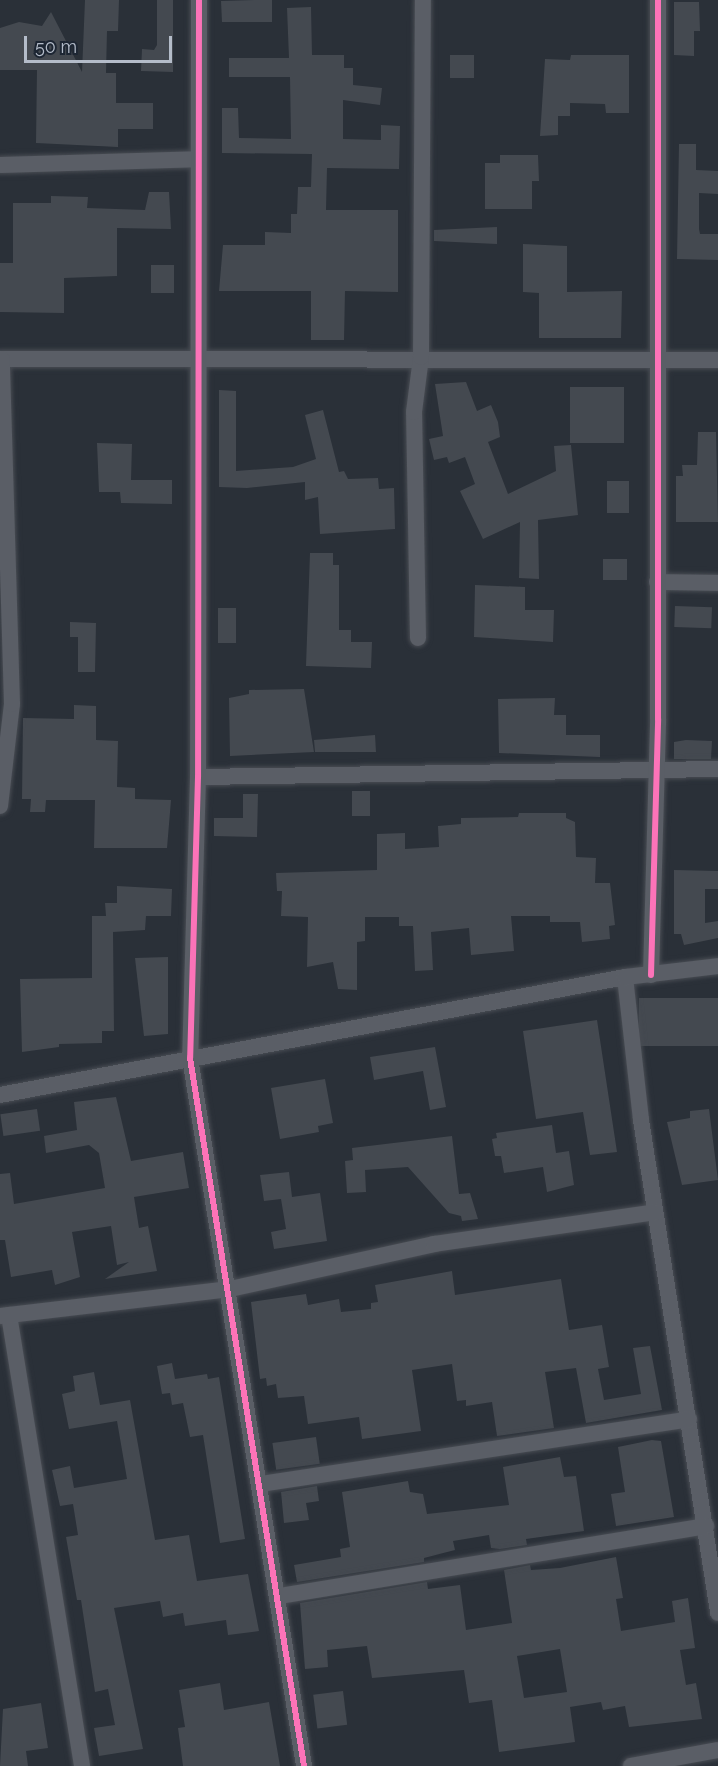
<!DOCTYPE html>
<style>
body{margin:0}
#map{position:relative;width:718px;height:1766px;overflow:hidden;background:#2a3038;font-family:Raleway,sans-serif}
div>[style]{position:absolute}
[style*='--x']{left:calc(var(--x)*1px);top:calc(var(--y)*1px);width:calc(var(--w)*1px);rotate:calc(var(--a)*1deg)}
.building>*{inset:0;background:#444950;transform-origin:0 0}
.roads{filter:drop-shadow(0 0 2px #484c53) drop-shadow(0 0 2px #484c53)}
.street>*{height:16px;margin:-8px;padding:0 8px;transform-origin:8px;border-radius:8px;background:#5a5e66}
.cycleway>*{height:6px;margin:-3px;padding:0 3px;transform-origin:3px;border-radius:3px;background:#fb73b8}
span{translate:-50% -50%;white-space:nowrap;text-align:center;line-height:1.15;-webkit-text-stroke:5px #1d2633;paint-order:stroke}
.scale{position:absolute;left:24px;top:36px;width:148px;height:27px;box-sizing:border-box;border:3px solid #b4bcc9;border-top:0;padding-left:8px;font-size:18px;line-height:21px;white-space:nowrap;color:#b4bcc9;-webkit-text-stroke:4px #1d2633;paint-order:stroke}
</style>
<div id="map">
<div class="building">
<div style="clip-path:polygon(85px 0,119px 0,118px 31px,107px 31px,106px 73px,116px 73px,116px 103px,153px 103px,153px 129px,118px 129px,118px 147px,36px 143px,37px 70px,0 70px,0 28px,19px 22px,42px 26px,51px 12px,82px 72px)"></div>
<div style="clip-path:polygon(157px 0,173px 0,173px 72px,141px 71px,142px 49px,154px 50px,157px 45px)"></div>
<div style="clip-path:polygon(254px 0,272px 0,272px 22px,222px 22px,221px 1px)"></div>
<div style="clip-path:polygon(674px 2px,699px 2px,700px 31px,694px 31px,694px 56px,674px 55px)"></div>
<div style="clip-path:polygon(311px 7px,312px 55px,344px 55px,344px 68px,353px 68px,353px 85px,382px 88px,380px 105px,343px 100px,343px 139px,381px 140px,381px 125px,400px 126px,399px 169px,327px 168px,326px 210px,398px 210px,398px 292px,345px 291px,344px 340px,311px 340px,311px 291px,219px 291px,223px 245px,265px 245px,265px 232px,291px 233px,291px 214px,297px 214px,298px 187px,311px 187px,312px 154px,222px 153px,222px 108px,238px 108px,239px 138px,291px 139px,290px 77px,229px 77px,229px 58px,289px 58px,287px 8px)"></div>
<div style="left:450px;top:55px;width:24px;height:23px"></div>
<div style="clip-path:polygon(571px 55px,629px 55px,629px 113px,606px 113px,605px 104px,570px 103px,570px 116px,558px 116px,558px 135px,540px 136px,545px 59px,570px 60px)"></div>
<div style="clip-path:polygon(679px 144px,696px 144px,696px 170px,718px 171px,718px 194px,699px 193px,699px 229px,700px 234px,718px 234px,718px 260px,677px 259px)"></div>
<div style="clip-path:polygon(500px 155px,538px 155px,539px 181px,532px 181px,532px 209px,485px 209px,485px 163px,500px 163px)"></div>
<div style="clip-path:polygon(149px 192px,169px 192px,171px 229px,117px 228px,117px 276px,64px 278px,64px 313px,0 312px,0 263px,13px 263px,13px 203px,51px 203px,51px 196px,88px 197px,87px 208px,145px 210px)"></div>
<div style="clip-path:polygon(497px 227px,497px 244px,434px 241px,434px 230px)"></div>
<div style="clip-path:polygon(523px 244px,567px 246px,567px 292px,622px 291px,621px 338px,539px 338px,539px 293px,523px 292px)"></div>
<div style="left:151px;top:265px;width:23px;height:28px"></div>
<div style="clip-path:polygon(466px 382px,477px 411px,491px 405px,498px 422px,500px 437px,488px 442px,508px 494px,556px 471px,554px 446px,571px 445px,578px 515px,538px 520px,539px 579px,519px 578px,520px 522px,483px 539px,460px 491px,475px 484px,465px 457px,449px 463px,447px 457px,434px 460px,429px 439px,443px 436px,435px 384px)"></div>
<div style="left:624px;top:387px;width:56px;height:54px;rotate:90deg"></div>
<div style="clip-path:polygon(219px 390px,236px 391px,236px 471px,293px 467px,316px 459px,305px 415px,323px 410px,339px 472px,344px 471px,348px 479px,378px 478px,379px 489px,394px 488px,395px 529px,320px 534px,318px 497px,305px 500px,305px 482px,247px 488px,219px 487px)"></div>
<div style="clip-path:polygon(698px 432px,716px 432px,718px 522px,676px 522px,676px 476px,683px 476px,682px 465px,697px 465px)"></div>
<div style="clip-path:polygon(97px 443px,132px 444px,131px 480px,172px 480px,172px 504px,121px 503px,120px 492px,99px 492px)"></div>
<div style="left:607px;top:481px;width:22px;height:32px"></div>
<div style="clip-path:polygon(310px 553px,333px 553px,333px 565px,339px 565px,339px 630px,351px 630px,351px 642px,372px 642px,371px 668px,306px 666px)"></div>
<div style="left:603px;top:559px;width:24px;height:21px"></div>
<div style="clip-path:polygon(475px 585px,525px 587px,525px 610px,554px 610px,553px 642px,474px 637px)"></div>
<div style="left:675px;top:606px;width:37px;height:21px;rotate:2deg"></div>
<div style="left:218px;top:608px;width:18px;height:35px"></div>
<div style="clip-path:polygon(70px 622px,96px 623px,95px 672px,78px 672px,78px 637px,70px 637px)"></div>
<div style="clip-path:polygon(304px 689px,314px 752px,230px 756px,229px 698px,249px 694px,249px 690px)"></div>
<div style="clip-path:polygon(555px 698px,554px 715px,566px 715px,566px 735px,600px 735px,600px 757px,499px 753px,498px 699px)"></div>
<div style="clip-path:polygon(74px 705px,96px 706px,96px 740px,118px 741px,117px 787px,135px 788px,135px 799px,171px 800px,167px 848px,94px 848px,95px 800px,46px 800px,45px 812px,30px 812px,31px 799px,22px 799px,23px 718px,74px 719px)"></div>
<div style="clip-path:polygon(375px 735px,376px 752px,315px 752px,314px 740px)"></div>
<div style="clip-path:polygon(686px 740px,712px 741px,711px 759px,674px 759px,674px 742px)"></div>
<div style="left:352px;top:791px;width:18px;height:25px"></div>
<div style="clip-path:polygon(243px 794px,258px 794px,257px 837px,214px 836px,214px 818px,243px 818px)"></div>
<div style="clip-path:polygon(519px 813px,566px 813px,566px 818px,575px 822px,576px 857px,596px 858px,595px 883px,610px 883px,615px 925px,609px 926px,610px 939px,582px 942px,580px 922px,550px 922px,550px 916px,511px 916px,514px 951px,471px 955px,469px 928px,431px 932px,433px 970px,415px 971px,413px 926px,399px 926px,399px 917px,365px 917px,365px 941px,357px 942px,357px 990px,338px 989px,333px 962px,307px 967px,308px 917px,281px 916px,282px 891px,277px 891px,276px 873px,377px 870px,377px 834px,405px 833px,405px 849px,439px 847px,438px 826px,461px 824px,461px 818px,518px 817px)"></div>
<div style="clip-path:polygon(674px 870px,718px 871px,718px 889px,705px 889px,705px 923px,718px 921px,718px 938px,684px 945px,681px 934px,674px 934px)"></div>
<div style="clip-path:polygon(117px 886px,172px 889px,171px 916px,146px 916px,145px 930px,113px 932px,114px 1031px,102px 1031px,102px 1043px,59px 1044px,59px 1047px,22px 1052px,20px 979px,92px 978px,92px 916px,106px 916px,105px 903px,117px 903px)"></div>
<div style="clip-path:polygon(168px 957px,168px 1034px,144px 1036px,135px 958px)"></div>
<div style="left:718px;top:998px;width:48px;height:79px;rotate:90deg"></div>
<div style="clip-path:polygon(597px 1020px,617px 1152px,590px 1155px,583px 1112px,536px 1119px,523px 1031px)"></div>
<div style="clip-path:polygon(435px 1047px,446px 1107px,430px 1110px,423px 1071px,374px 1080px,370px 1057px)"></div>
<div style="clip-path:polygon(325px 1079px,333px 1123px,318px 1126px,319px 1132px,280px 1139px,271px 1088px)"></div>
<div style="clip-path:polygon(116px 1097px,131px 1161px,183px 1152px,189px 1188px,134px 1197px,139px 1228px,148px 1226px,157px 1271px,105px 1279px,129px 1262px,117px 1265px,111px 1226px,72px 1232px,80px 1277px,55px 1285px,52px 1270px,11px 1277px,5px 1240px,0 1240px,0 1174px,10px 1173px,14px 1204px,105px 1188px,99px 1153px,89px 1145px,46px 1153px,44px 1136px,77px 1130px,74px 1102px)"></div>
<div style="left:37px;top:1109px;width:22px;height:37px;rotate:82deg"></div>
<div style="clip-path:polygon(709px 1109px,718px 1180px,682px 1185px,667px 1122px,690px 1118px,690px 1111px)"></div>
<div style="clip-path:polygon(552px 1125px,556px 1153px,569px 1151px,574px 1185px,547px 1192px,543px 1167px,504px 1173px,501px 1156px,495px 1156px,492px 1139px,497px 1138px,496px 1133px)"></div>
<div style="clip-path:polygon(452px 1136px,459px 1194px,470px 1193px,478px 1219px,462px 1221px,461px 1216px,449px 1213px,408px 1167px,365px 1170px,366px 1192px,347px 1193px,345px 1161px,353px 1160px,352px 1148px)"></div>
<div style="clip-path:polygon(289px 1172px,292px 1197px,320px 1193px,327px 1241px,274px 1249px,271px 1232px,286px 1229px,281px 1199px,264px 1201px,260px 1175px)"></div>
<div style="clip-path:polygon(452px 1271px,455px 1295px,561px 1279px,569px 1330px,602px 1325px,609px 1367px,598px 1369px,604px 1400px,641px 1394px,633px 1348px,650px 1346px,662px 1410px,586px 1423px,576px 1368px,545px 1372px,554px 1428px,497px 1436px,492px 1402px,466px 1406px,466px 1400px,457px 1401px,452px 1364px,412px 1370px,421px 1431px,362px 1439px,359px 1417px,308px 1424px,304px 1396px,278px 1398px,276px 1384px,267px 1386px,266px 1378px,260px 1379px,251px 1302px,306px 1294px,308px 1305px,339px 1299px,341px 1312px,371px 1309px,371px 1303px,378px 1302px,375px 1285px)"></div>
<div style="clip-path:polygon(172px 1363px,175px 1379px,207px 1374px,208px 1379px,219px 1377px,245px 1539px,220px 1543px,203px 1435px,190px 1437px,183px 1403px,172px 1405px,170px 1393px,162px 1394px,157px 1366px)"></div>
<div style="clip-path:polygon(94px 1372px,100px 1405px,130px 1400px,155px 1540px,189px 1535px,197px 1581px,248px 1574px,259px 1631px,228px 1635px,226px 1620px,185px 1626px,183px 1613px,163px 1617px,160px 1601px,114px 1608px,143px 1749px,99px 1756px,94px 1728px,115px 1725px,108px 1689px,95px 1692px,81px 1600px,77px 1600px,66px 1537px,78px 1535px,73px 1504px,60px 1506px,52px 1470px,70px 1466px,74px 1488px,127px 1479px,117px 1421px,69px 1429px,62px 1394px,75px 1391px,73px 1376px)"></div>
<div style="left:316px;top:1437px;width:27px;height:44px;rotate:82deg"></div>
<div style="clip-path:polygon(652px 1440px,661px 1441px,674px 1517px,616px 1526px,611px 1494px,625px 1492px,618px 1447px)"></div>
<div style="clip-path:polygon(560px 1457px,564px 1477px,576px 1476px,584px 1531px,526px 1539px,527px 1545px,500px 1549px,491px 1548px,489px 1535px,453px 1541px,455px 1550px,424px 1558px,424px 1562px,297px 1582px,294px 1565px,341px 1557px,340px 1549px,350px 1547px,342px 1492px,408px 1481px,410px 1492px,423px 1494px,427px 1514px,509px 1505px,503px 1467px)"></div>
<div style="clip-path:polygon(317px 1486px,319px 1501px,306px 1503px,309px 1520px,284px 1523px,281px 1492px)"></div>
<div style="clip-path:polygon(evenodd,616px 1557px,623px 1598px,616px 1599px,621px 1631px,675px 1622px,672px 1601px,688px 1598px,695px 1648px,680px 1650px,686px 1685px,696px 1683px,702px 1719px,629px 1727px,625px 1706px,603px 1710px,601px 1702px,570px 1707px,575px 1742px,499px 1752px,492px 1700px,469px 1703px,464px 1670px,372px 1678px,367px 1646px,327px 1650px,328px 1667px,305px 1669px,300px 1603px,427px 1582px,428px 1589px,460px 1585px,466px 1630px,512px 1623px,504px 1570px,530px 1565px,531px 1570px,560px 1568px,616px 1557px,560px 1649px,567px 1692px,524px 1698px,517px 1656px,560px 1649px)"></div>
<div style="clip-path:polygon(220px 1683px,224px 1710px,269px 1702px,280px 1766px,183px 1766px,178px 1728px,185px 1727px,179px 1690px)"></div>
<div style="left:343px;top:1691px;width:34px;height:30px;rotate:83deg"></div>
<div style="clip-path:polygon(41px 1703px,48px 1748px,26px 1751px,28px 1766px,0 1766px,3px 1709px)"></div>
</div>
<div class="roads">
<div class="street">
<div style="--x:199;--y:0;--w:777;--a:90.07"></div>
<div style="--x:198;--y:777;--w:281;--a:91.6"></div>
<div style="--x:190;--y:1058;--w:717;--a:80.85"></div>
<div style="--x:0;--y:165;--w:197;--a:-1.7"></div>
<div style="--x:0;--y:359;--w:718;--a:0.08"></div>
<div style="--x:657;--y:582;--w:61;--a:0.9"></div>
<div style="--x:418;--y:638;--w:226;--a:-91"></div>
<div style="--x:414;--y:412;--w:55;--a:-82.7"></div>
<div style="--x:421;--y:357;--w:357;--a:-89.7"></div>
<div style="--x:198;--y:777;--w:520;--a:-0.88"></div>
<div style="--x:0;--y:806;--w:103;--a:-83.3"></div>
<div style="--x:12;--y:704;--w:345;--a:-91.7"></div>
<div style="--x:651;--y:975;--w:256;--a:-88.4"></div>
<div style="--x:658;--y:719;--w:719;--a:-90"></div>
<div style="--x:625;--y:977;--w:144;--a:83.6"></div>
<div style="--x:641;--y:1120;--w:499;--a:81.1"></div>
<div style="--x:0;--y:1095;--w:636;--a:-10.69"></div>
<div style="--x:625;--y:977;--w:94;--a:-6.7"></div>
<div style="--x:9;--y:1315;--w:457;--a:80.8"></div>
<div style="--x:0;--y:1316;--w:232;--a:-6.7"></div>
<div style="--x:230;--y:1289;--w:209;--a:-12.4"></div>
<div style="--x:434;--y:1244;--w:223;--a:-8.2"></div>
<div style="--x:261;--y:1484;--w:433;--a:-8.6"></div>
<div style="--x:279;--y:1596;--w:433;--a:-9.3"></div>
<div style="--x:631;--y:1766;--w:88;--a:-10.4"></div>
</div>
</div>
<div class="cycleway">
<div style="--x:199;--y:0;--w:777;--a:90.07"></div>
<div style="--x:198;--y:777;--w:281;--a:91.6"></div>
<div style="--x:190;--y:1058;--w:717;--a:80.85"></div>
<div style="--x:651;--y:975;--w:256;--a:-88.4"></div>
<div style="--x:658;--y:719;--w:719;--a:-90"></div>
</div>
<div class="scale">50 m</div>
</div>
